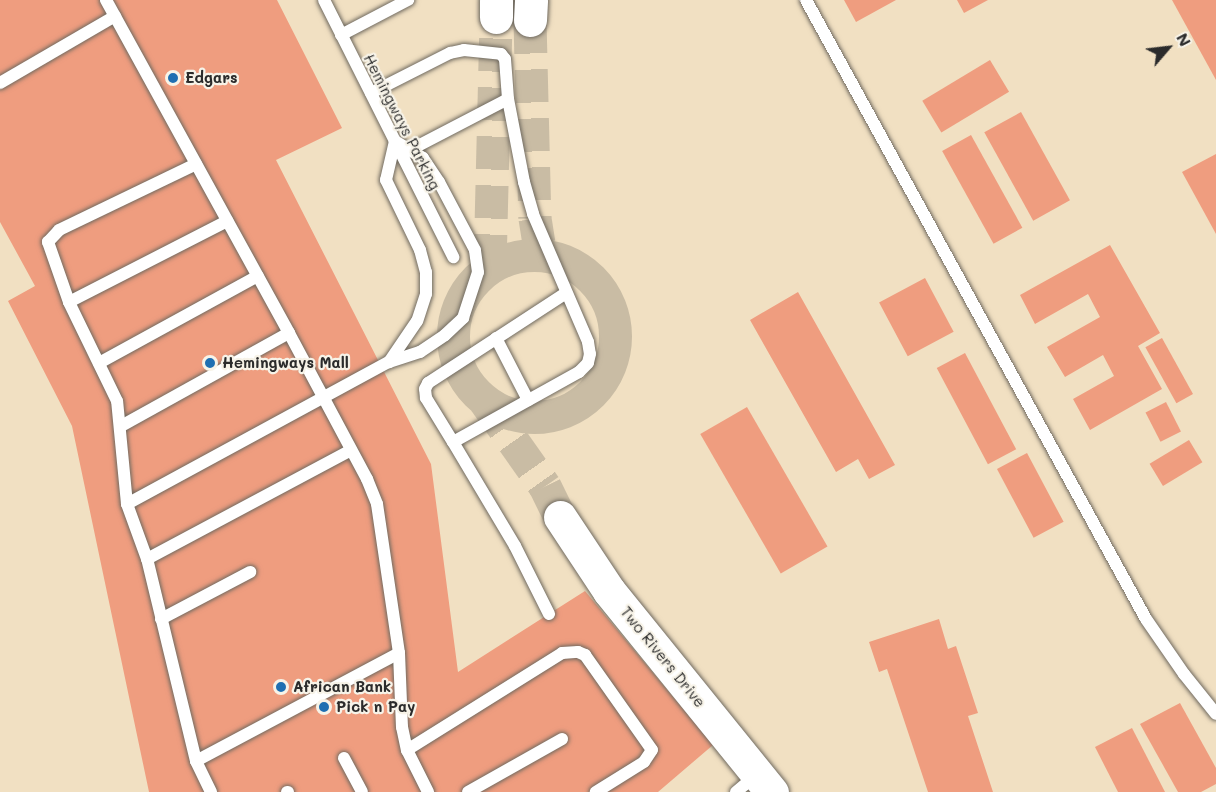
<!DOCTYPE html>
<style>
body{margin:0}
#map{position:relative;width:1216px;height:792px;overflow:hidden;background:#f1e0c2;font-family:Mali,sans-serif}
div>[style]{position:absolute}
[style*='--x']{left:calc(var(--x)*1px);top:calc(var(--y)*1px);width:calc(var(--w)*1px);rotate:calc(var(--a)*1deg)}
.building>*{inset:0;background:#ef9d7f;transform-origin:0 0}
.secondary-tunnel>*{height:33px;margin-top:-16.5px;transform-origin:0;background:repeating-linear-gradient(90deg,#c9bca4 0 33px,transparent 0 49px)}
.secondary-tunnel>.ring{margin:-16.5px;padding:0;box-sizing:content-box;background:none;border:33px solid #c9bca4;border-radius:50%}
.roads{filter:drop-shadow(0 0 2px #706a60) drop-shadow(0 0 2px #706a60)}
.lane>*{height:12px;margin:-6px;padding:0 6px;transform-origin:6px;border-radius:6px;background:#fff}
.secondary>*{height:33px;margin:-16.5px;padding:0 16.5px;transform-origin:16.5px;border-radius:16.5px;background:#fff}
.dots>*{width:16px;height:16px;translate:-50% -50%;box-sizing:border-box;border:3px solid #f7f3e8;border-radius:50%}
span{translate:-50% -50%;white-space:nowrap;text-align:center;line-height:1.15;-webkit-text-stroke:4.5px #f7f3e8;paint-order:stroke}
.poi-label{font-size:15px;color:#2b2b2b;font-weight:700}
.left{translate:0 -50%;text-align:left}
.street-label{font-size:15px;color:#2b2b2b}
.north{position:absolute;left:1138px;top:18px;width:60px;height:60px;-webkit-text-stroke:4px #f7f3e8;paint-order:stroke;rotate:62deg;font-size:16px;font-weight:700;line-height:24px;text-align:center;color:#2b2b2b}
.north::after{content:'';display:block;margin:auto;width:21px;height:27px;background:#2b2b2b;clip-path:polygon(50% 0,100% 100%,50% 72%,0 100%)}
</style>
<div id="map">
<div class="building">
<div style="clip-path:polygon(0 0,277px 0,342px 128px,276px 160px,431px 464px,458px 672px,585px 591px,713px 745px,658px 792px,149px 792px,72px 426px,8px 301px,35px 286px,0 222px)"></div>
<div style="clip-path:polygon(844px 0,896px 0,856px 22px)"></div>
<div style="clip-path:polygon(957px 0,988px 0,964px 13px)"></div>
<div style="clip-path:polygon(1172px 0,1216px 0,1216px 80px)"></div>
<div style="left:990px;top:60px;width:37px;height:79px;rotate:59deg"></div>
<div style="left:1021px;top:112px;width:101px;height:42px;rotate:61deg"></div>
<div style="left:971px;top:135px;width:106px;height:33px;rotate:61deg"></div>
<div style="clip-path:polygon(1216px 154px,1216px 234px,1182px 172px)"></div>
<div style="clip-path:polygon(1110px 245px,1160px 333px,1138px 346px,1162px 389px,1090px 430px,1073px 399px,1114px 376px,1103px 355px,1065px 377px,1047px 347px,1100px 317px,1088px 294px,1035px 324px,1020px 295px)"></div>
<div style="left:925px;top:278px;width:61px;height:52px;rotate:62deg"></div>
<div style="clip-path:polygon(798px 292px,895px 465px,869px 479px,858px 459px,836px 472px,750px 320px)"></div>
<div style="left:1162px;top:338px;width:64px;height:19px;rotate:61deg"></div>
<div style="left:965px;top:353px;width:109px;height:32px;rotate:62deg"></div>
<div style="left:1166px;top:402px;width:33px;height:23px;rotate:63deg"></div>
<div style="left:747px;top:407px;width:161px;height:54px;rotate:60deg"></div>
<div style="left:1189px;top:440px;width:26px;height:46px;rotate:59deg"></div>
<div style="left:1027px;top:453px;width:78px;height:34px;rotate:62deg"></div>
<div style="clip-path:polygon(939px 619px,948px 649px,956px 646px,978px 713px,968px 716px,993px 792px,928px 792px,887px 669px,879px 672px,869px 642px)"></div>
<div style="clip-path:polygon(1180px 703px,1216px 768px,1216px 784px,1201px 792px,1178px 792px,1140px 724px)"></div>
<div style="clip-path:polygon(1132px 728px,1165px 792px,1118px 792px,1095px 747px)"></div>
</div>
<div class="secondary-tunnel">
<div style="--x:530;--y:20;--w:198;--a:88.6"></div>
<div style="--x:535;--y:218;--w:25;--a:81"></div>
<div class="ring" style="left:453px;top:255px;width:129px;height:129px"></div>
<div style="--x:490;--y:267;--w:250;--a:-88.6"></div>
<div style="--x:485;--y:401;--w:104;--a:54.8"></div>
<div style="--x:545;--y:486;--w:34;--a:64"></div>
</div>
<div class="roads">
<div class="lane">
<div style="--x:106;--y:0;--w:380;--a:61.2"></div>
<div style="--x:289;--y:333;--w:166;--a:61.9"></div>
<div style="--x:367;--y:479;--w:27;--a:68"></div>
<div style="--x:377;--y:504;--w:151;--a:81.6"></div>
<div style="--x:399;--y:653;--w:74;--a:87.7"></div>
<div style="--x:402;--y:727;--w:24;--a:78"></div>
<div style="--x:407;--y:750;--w:47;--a:63.4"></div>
<div style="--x:324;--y:0;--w:288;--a:63.3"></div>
<div style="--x:806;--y:0;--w:706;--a:61.22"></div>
<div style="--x:1146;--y:619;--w:67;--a:55.4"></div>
<div style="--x:1184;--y:674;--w:51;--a:51.3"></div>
<div style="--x:341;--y:35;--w:76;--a:-27.6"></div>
<div style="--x:0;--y:83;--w:133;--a:-30.2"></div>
<div style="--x:371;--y:93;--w:89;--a:-26.9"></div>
<div style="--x:450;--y:53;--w:14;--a:-12"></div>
<div style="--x:464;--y:50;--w:37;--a:6"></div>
<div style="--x:501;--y:54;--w:6;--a:51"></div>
<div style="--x:505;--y:59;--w:40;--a:85.7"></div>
<div style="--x:508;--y:99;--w:85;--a:79.1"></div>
<div style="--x:524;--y:182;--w:33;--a:74"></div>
<div style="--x:533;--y:214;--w:139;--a:66.7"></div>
<div style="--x:588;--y:342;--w:12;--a:81"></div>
<div style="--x:590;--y:354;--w:9;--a:103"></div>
<div style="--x:588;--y:363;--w:13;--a:135"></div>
<div style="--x:579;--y:372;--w:144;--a:150.9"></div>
<div style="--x:453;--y:442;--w:121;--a:59.2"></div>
<div style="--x:515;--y:546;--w:76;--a:63.4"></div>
<div style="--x:410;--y:150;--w:110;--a:-27.5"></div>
<div style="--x:69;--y:302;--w:178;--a:-27.1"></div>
<div style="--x:496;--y:338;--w:70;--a:62.7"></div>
<div style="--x:99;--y:363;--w:181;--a:-28.7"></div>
<div style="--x:121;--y:426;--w:192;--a:-29"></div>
<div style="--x:453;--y:442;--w:52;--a:-121.5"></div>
<div style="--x:426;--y:398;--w:9;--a:-96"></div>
<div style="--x:425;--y:389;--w:7;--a:-63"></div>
<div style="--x:428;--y:383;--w:165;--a:-33.1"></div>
<div style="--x:127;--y:504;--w:103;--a:-95.5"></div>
<div style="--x:117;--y:401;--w:110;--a:-115.9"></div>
<div style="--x:69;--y:302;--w:64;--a:-109.3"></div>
<div style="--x:48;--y:242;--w:16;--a:-47"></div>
<div style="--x:59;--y:230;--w:152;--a:-25.7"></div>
<div style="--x:147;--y:559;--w:231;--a:-28.1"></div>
<div style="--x:161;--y:619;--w:101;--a:-27.8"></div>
<div style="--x:407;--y:750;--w:183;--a:-32"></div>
<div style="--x:562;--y:653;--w:16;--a:-4"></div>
<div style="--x:578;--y:652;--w:8;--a:23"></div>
<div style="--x:585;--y:655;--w:116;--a:54.8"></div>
<div style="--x:652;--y:750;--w:14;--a:124"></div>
<div style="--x:644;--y:762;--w:57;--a:148"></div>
<div style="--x:344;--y:758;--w:38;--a:62"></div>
<div style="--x:196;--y:761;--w:208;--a:-103.6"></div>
<div style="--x:147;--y:559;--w:59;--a:-110"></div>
<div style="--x:127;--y:504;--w:298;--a:-28.5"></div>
<div style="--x:389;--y:362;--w:33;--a:-18"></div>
<div style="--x:420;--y:352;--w:30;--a:-34"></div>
<div style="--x:445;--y:335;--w:25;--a:-43"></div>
<div style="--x:463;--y:318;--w:48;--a:-71.9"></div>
<div style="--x:478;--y:272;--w:22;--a:-98"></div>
<div style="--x:475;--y:250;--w:77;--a:-117.9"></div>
<div style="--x:439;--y:182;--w:29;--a:-124"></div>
<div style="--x:423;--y:158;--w:33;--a:-149"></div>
<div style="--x:395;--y:141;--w:40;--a:103"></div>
<div style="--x:386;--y:180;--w:78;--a:64.1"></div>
<div style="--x:420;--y:250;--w:23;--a:75"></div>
<div style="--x:426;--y:272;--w:22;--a:90"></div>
<div style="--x:426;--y:294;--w:28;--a:108"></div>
<div style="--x:417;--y:321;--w:50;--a:124.3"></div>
<div style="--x:211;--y:792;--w:34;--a:-116"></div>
<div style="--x:196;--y:761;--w:230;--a:-28"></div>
<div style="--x:287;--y:792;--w:1;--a:0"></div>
<div style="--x:468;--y:792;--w:108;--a:-29.4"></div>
<div style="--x:736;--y:792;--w:26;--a:-40"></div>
</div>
<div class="secondary">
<div style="--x:496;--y:17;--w:17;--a:-90"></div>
<div style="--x:530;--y:20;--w:20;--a:-87"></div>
<div style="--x:560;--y:517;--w:89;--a:56.5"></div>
<div style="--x:609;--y:591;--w:259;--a:51"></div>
</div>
</div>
<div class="dots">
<div style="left:173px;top:78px;background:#1f6fb2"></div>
<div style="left:210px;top:363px;background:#1f6fb2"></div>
<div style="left:281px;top:687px;background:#1f6fb2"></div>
<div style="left:324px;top:707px;background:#1f6fb2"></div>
</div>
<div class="poi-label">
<span class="left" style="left:185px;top:78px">Edgars</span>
<span class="left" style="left:222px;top:363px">Hemingways Mall</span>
<span class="left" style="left:293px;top:687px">African Bank</span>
<span class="left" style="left:336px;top:707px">Pick n Pay</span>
</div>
<div class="street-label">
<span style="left:402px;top:122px;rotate:63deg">Hemingways Parking</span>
<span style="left:663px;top:657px;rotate:51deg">Two Rivers Drive</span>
</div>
<div class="north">N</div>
</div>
